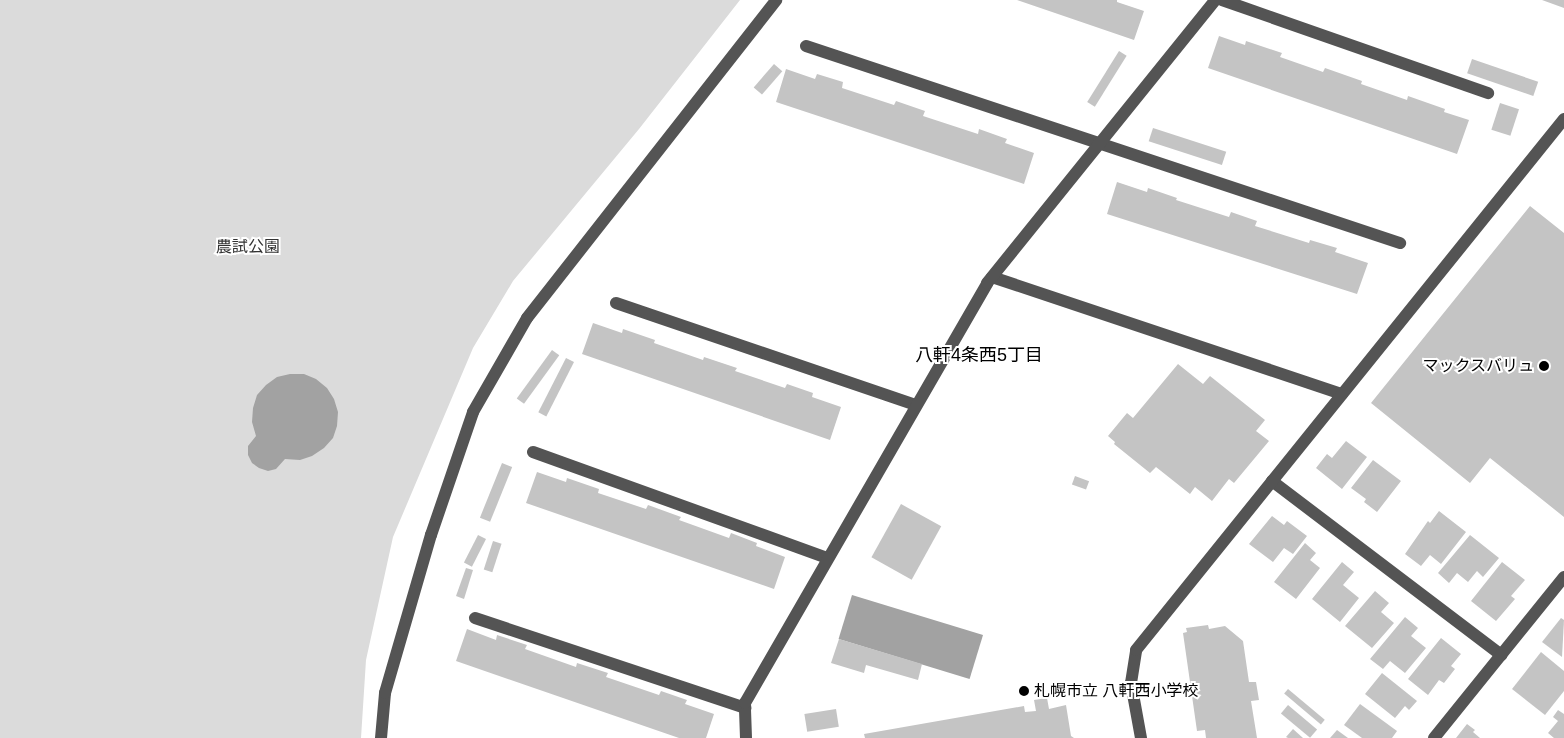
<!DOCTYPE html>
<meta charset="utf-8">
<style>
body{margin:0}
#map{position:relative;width:1564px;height:738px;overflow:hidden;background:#fff;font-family:Arial,"Noto Sans JP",sans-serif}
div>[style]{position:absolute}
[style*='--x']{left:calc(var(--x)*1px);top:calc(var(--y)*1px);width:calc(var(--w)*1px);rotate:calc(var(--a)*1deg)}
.green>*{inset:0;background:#dbdbdb}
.water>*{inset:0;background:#a2a2a2;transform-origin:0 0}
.building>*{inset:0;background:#c4c4c4;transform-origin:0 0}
.minor>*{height:12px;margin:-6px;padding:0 6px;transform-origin:6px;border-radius:6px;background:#545454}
.dots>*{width:14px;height:14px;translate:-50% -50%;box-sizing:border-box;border:2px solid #fff;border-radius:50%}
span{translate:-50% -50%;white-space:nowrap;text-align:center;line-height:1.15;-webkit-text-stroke:4px #fff;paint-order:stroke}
.park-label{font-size:16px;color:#323232}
.poi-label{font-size:16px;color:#000}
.right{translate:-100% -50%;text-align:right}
.left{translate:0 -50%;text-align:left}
.neighbourhood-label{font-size:18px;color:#000}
</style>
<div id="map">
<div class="green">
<div style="clip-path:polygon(0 0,740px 0,639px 129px,513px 281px,473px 348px,393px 537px,366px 660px,361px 738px,0 738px)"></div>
</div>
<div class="water">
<div style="clip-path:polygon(290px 374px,304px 374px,316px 379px,327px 388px,334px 399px,338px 412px,337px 426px,333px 438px,324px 448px,312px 456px,300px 460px,285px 459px,276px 469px,268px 471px,259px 468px,252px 463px,248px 455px,248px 446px,256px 436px,252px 422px,253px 408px,257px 395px,266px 385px,277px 377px)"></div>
<div style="left:852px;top:595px;width:137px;height:46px;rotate:17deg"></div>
</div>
<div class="building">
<div style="clip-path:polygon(1017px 0,1117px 0,1117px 2px,1144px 11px,1134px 40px)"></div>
<div style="clip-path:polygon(1543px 0,1564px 0,1564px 8px,1542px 0)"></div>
<div style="clip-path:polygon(1219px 36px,1245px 45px,1246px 41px,1282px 53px,1280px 57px,1323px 72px,1325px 68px,1362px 81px,1361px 84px,1407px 100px,1408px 96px,1445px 109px,1444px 112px,1469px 120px,1457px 154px,1208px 68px)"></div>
<div style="left:1119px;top:51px;width:9px;height:60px;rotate:32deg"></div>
<div style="left:1472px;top:59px;width:70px;height:15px;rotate:19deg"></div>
<div style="left:774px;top:64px;width:11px;height:31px;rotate:41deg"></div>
<div style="clip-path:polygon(786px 69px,815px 79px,817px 74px,843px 82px,842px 88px,894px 105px,896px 101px,925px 111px,923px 116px,978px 134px,979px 129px,1007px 139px,1005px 143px,1034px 153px,1024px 184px,776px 102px)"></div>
<div style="left:1500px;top:103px;width:20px;height:28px;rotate:18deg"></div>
<div style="left:1153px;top:128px;width:77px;height:14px;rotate:18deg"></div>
<div style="clip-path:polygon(1117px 182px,1147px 192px,1148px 188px,1177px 198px,1176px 200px,1229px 217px,1231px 212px,1257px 221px,1255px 226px,1309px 243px,1310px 240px,1337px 248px,1335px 252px,1368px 263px,1357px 294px,1107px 214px)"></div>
<div style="clip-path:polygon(1530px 206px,1564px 233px,1564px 517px,1490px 458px,1470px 483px,1371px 403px)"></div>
<div style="clip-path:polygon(593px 323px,622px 333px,623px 329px,655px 340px,654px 343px,703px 360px,704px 357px,737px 368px,735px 371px,785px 388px,787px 384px,813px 393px,812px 397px,841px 407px,830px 440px,582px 354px)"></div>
<div style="left:552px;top:350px;width:9px;height:60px;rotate:36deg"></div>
<div style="left:566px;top:358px;width:9px;height:61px;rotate:27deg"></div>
<div style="clip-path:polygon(1178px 364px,1203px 384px,1210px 376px,1265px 420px,1256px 431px,1269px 441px,1234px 483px,1229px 479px,1212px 501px,1195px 487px,1190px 494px,1156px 467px,1150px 473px,1114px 444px,1115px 442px,1108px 436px,1127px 413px,1133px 418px)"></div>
<div style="clip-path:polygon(1346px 441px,1367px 457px,1342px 489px,1316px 468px,1327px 454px,1332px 458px)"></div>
<div style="clip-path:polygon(1373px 460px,1401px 481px,1377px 512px,1364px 502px,1366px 499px,1351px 488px)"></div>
<div style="left:502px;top:463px;width:11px;height:59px;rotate:22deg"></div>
<div style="clip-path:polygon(537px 472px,566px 482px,567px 478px,599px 489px,598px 493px,646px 509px,648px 505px,681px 517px,679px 520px,729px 538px,731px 533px,757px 543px,756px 546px,785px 557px,774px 589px,526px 503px)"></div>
<div style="left:1075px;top:476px;width:15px;height:9px;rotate:20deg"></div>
<div style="left:901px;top:504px;width:46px;height:61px;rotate:29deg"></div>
<div style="clip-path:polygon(1439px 511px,1466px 532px,1441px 564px,1430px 555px,1421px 566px,1405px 554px,1428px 521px,1430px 523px)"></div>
<div style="clip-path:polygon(1272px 516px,1284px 525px,1287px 521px,1307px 536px,1293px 554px,1284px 548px,1273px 562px,1249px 544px)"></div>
<div style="left:478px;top:535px;width:9px;height:31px;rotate:27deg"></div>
<div style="clip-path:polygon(1470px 535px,1499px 558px,1483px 577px,1477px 571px,1468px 582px,1457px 573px,1449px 583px,1438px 573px)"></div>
<div style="left:493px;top:541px;width:9px;height:30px;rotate:18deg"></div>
<div style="clip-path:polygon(1305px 543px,1316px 553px,1310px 560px,1320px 568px,1296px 599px,1274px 582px)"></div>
<div style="clip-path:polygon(1342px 562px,1354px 572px,1343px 585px,1359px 598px,1340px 622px,1312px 599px)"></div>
<div style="clip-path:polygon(1502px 562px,1525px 580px,1511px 596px,1515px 599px,1496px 621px,1471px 601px)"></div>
<div style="clip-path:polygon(466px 568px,473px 570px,464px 599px,456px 596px)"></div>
<div style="clip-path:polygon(1375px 591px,1389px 603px,1381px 612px,1394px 623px,1372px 648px,1345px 626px)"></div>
<div style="clip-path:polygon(1405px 617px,1418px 628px,1411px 636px,1426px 648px,1405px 673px,1390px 661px,1383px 669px,1370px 659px)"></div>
<div style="clip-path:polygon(1561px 618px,1564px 620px,1562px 657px,1542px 642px)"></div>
<div style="clip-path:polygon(1208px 625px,1209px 629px,1225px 626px,1243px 641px,1249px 682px,1256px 682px,1259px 700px,1251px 701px,1257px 738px,1206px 738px,1205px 730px,1197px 731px,1183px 633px,1187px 632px,1186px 628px)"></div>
<div style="clip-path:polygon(467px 629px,496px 640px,497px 635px,527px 645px,525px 649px,576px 667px,577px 663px,608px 673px,606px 677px,659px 695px,661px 691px,687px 700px,685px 704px,714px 714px,706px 738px,679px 738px,456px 661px)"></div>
<div style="clip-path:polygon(1441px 638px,1461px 654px,1451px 666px,1455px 669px,1444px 683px,1439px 680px,1428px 695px,1408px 679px)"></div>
<div style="clip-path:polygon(839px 639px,922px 664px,918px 680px,866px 665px,864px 673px,831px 663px)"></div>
<div style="clip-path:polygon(1541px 652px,1564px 671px,1564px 691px,1545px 715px,1512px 689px)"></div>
<div style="clip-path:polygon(1382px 673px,1417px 701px,1409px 710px,1405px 706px,1395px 718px,1365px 694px)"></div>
<div style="left:1288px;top:689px;width:48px;height:6px;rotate:40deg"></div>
<div style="clip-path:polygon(1047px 698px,1049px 709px,1066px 705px,1071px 736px,1074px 738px,865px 738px,864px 734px,1024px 706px,1025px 712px,1036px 711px,1034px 700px)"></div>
<div style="clip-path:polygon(1360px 704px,1397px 731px,1392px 738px,1362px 738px,1344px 725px)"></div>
<div style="left:1288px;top:705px;width:38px;height:11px;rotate:40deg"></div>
<div style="left:836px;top:709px;width:18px;height:32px;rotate:81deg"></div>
<div style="clip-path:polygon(1558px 710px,1564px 714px,1564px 738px,1554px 738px,1548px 733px,1558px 721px,1553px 717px)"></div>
<div style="clip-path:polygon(1467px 724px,1475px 730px,1473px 732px,1480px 738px,1456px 738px)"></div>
<div style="clip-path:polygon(1293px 729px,1303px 738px,1288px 738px,1286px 737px)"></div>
<div style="clip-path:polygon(1337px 730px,1348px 738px,1330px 738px)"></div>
</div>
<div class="minor">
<div style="--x:1222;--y:0;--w:282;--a:19.3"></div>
<div style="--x:806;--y:46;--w:626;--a:18.35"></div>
<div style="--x:992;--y:277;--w:369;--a:18.5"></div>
<div style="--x:616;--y:303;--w:317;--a:18.8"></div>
<div style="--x:533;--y:452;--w:313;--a:19.8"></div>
<div style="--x:1272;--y:481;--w:288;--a:37.2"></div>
<div style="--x:475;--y:618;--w:285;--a:18.4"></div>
<div style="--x:381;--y:738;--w:45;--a:-84.9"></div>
<div style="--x:385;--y:693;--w:165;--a:-73.8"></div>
<div style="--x:431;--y:535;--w:130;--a:-71.1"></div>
<div style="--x:473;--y:412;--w:108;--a:-60.1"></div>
<div style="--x:527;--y:318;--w:404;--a:-51.9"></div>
<div style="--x:746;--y:738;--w:35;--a:-92"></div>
<div style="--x:745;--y:703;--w:485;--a:-60"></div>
<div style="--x:987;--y:283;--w:363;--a:-51.1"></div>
<div style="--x:1141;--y:738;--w:56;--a:-100.3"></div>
<div style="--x:1131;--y:683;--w:33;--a:-81"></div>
<div style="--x:1136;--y:650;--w:682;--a:-51.13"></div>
<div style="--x:1434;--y:738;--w:207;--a:-51.1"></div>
</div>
<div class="dots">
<div style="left:1544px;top:366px;background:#000"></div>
<div style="left:1024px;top:691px;background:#000"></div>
</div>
<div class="park-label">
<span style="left:248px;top:247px">農試公園</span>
</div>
<div class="poi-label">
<span class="right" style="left:1534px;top:366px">マックスバリュ</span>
<span class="left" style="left:1034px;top:691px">札幌市立 八軒西小学校</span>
</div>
<div class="neighbourhood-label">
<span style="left:979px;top:355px">八軒4条西5丁目</span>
</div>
</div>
